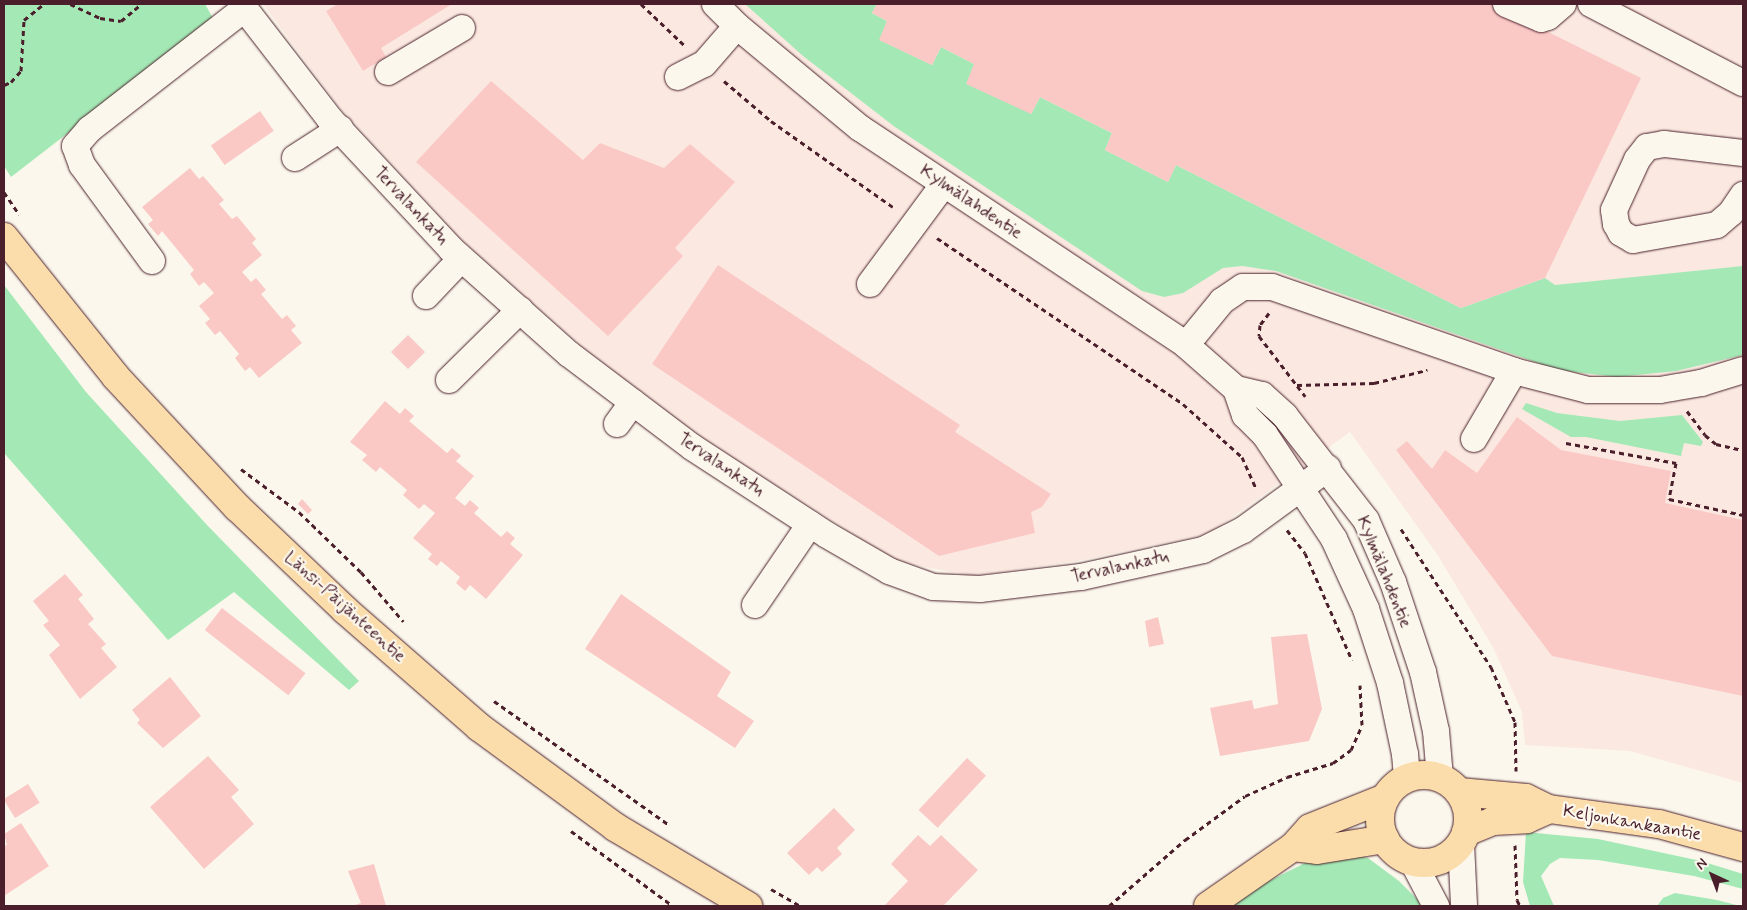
<!DOCTYPE html>
<meta charset="utf-8">
<style>
body{margin:0}
#map{position:relative;width:1747px;height:910px;overflow:hidden;background:#fbf7ec;font-family:Mynerve,sans-serif}
div>[style]{position:absolute}
[style*='--x']{left:calc(var(--x)*1px);top:calc(var(--y)*1px);width:calc(var(--w)*1px);rotate:calc(var(--a)*1deg)}
.built>*{inset:0;background:#fbe9e1}
.green>*{inset:0;background:#a4e9b5}
.building>*{inset:0;background:#fac9c6;transform-origin:0 0}
.path>*{height:3px;margin-top:-1.5px;transform-origin:0;background:repeating-linear-gradient(90deg,#4a1f2b 0 5px,transparent 0 9px)}
.roads{filter:drop-shadow(0 0 1px #4a1f2b) drop-shadow(0 0 1px #4a1f2b)}
.minor>*{height:26px;margin:-13px;padding:0 13px;transform-origin:13px;border-radius:13px;background:#fbf7ec}
.major>*{height:28px;margin:-14px;padding:0 14px;transform-origin:14px;border-radius:14px;background:#fbddab}
.major>.ring{margin:-14px;padding:0;box-sizing:content-box;background:none;border:28px solid #fbddab;border-radius:50%}
span{translate:-50% -50%;white-space:nowrap;text-align:center;line-height:1.15;-webkit-text-stroke:4.5px #fbf7ec;paint-order:stroke}
.street-label{font-size:18px;color:#4a1f2b}
.frame{position:absolute;inset:0;border:5px solid #4a1f2b;pointer-events:none}
.north{position:absolute;left:1687px;top:850px;width:50px;height:50px;-webkit-text-stroke:4px #fbf7ec;paint-order:stroke;rotate:317deg;font-size:14px;font-weight:700;line-height:20px;text-align:center;color:#4a1f2b}
.north::after{content:'';display:block;margin:auto;width:18px;height:22px;background:#4a1f2b;clip-path:polygon(50% 0,100% 100%,50% 72%,0 100%)}
</style>
<div id="map">
<div class="built">
<div style="clip-path:polygon(263px 4px,1743px 4px,1743px 783px,1630px 751px,1525px 745px,1522px 712px,1494px 649px,1437px 554px,1350px 432px,1209px 534px,1077px 561px,972px 576px,894px 561px,698px 435px,581px 346px,462px 240px,338px 106px)"></div>
</div>
<div class="green">
<div style="clip-path:polygon(4px 4px,205px 4px,214px 20px,11px 177px,4px 166px)"></div>
<div style="clip-path:polygon(745px 4px,877px 4px,872px 13px,887px 21px,880px 40px,932px 65px,941px 47px,974px 64px,1031px 114px,1040px 97px,1112px 133px,1105px 150px,1168px 182px,1176px 165px,1461px 308px,1545px 278px,1555px 285px,1743px 266px,1743px 355px,1676px 371px,1617px 377px,1558px 370px,1276px 271px,1242px 266px,1223px 268px,1183px 293px,1164px 297px,1142px 291px,895px 127px,803px 56px)"></div>
<div style="clip-path:polygon(4px 285px,86px 392px,207px 525px,359px 681px,349px 690px,234px 592px,168px 640px,4px 453px)"></div>
<div style="clip-path:polygon(1526px 403px,1557px 413px,1620px 421px,1682px 415px,1703px 442px,1701px 446px,1684px 443px,1681px 456px,1586px 437px,1571px 437px,1522px 409px)"></div>
<div style="clip-path:polygon(1526px 832px,1598px 839px,1701px 861px,1743px 874px,1743px 889px,1694px 876px,1598px 860px,1560px 858px,1550px 864px,1541px 876px,1554px 906px,1530px 906px,1523px 882px)"></div>
<div style="clip-path:polygon(1340px 852px,1368px 858px,1399px 881px,1424px 906px,1233px 906px,1261px 885px,1311px 860px)"></div>
<div style="clip-path:polygon(1675px 893px,1717px 900px,1740px 906px,1657px 906px,1663px 898px)"></div>
</div>
<div class="building">
<div style="clip-path:polygon(338px 4px,452px 4px,381px 48px,386px 57px,363px 71px,326px 11px)"></div>
<div style="clip-path:polygon(877px 4px,1492px 4px,1641px 78px,1545px 278px,1461px 308px,1176px 165px,1168px 182px,1105px 150px,1112px 133px,1040px 97px,1031px 114px,966px 84px,974px 64px,941px 47px,932px 65px,879px 40px,887px 21px,872px 13px)"></div>
<div style="clip-path:polygon(491px 81px,583px 160px,600px 143px,664px 168px,690px 144px,735px 182px,675px 248px,683px 256px,608px 336px,416px 162px)"></div>
<div style="left:260px;top:111px;width:24px;height:60px;rotate:55deg"></div>
<div style="clip-path:polygon(190px 168px,199px 179px,203px 176px,224px 200px,219px 204px,232px 219px,237px 216px,256px 239px,252px 243px,262px 255px,242px 272px,251px 282px,256px 278px,266px 290px,261px 294px,282px 319px,287px 315px,296px 326px,291px 330px,302px 343px,259px 378px,250px 367px,245px 371px,235px 358px,239px 354px,220px 331px,215px 335px,205px 323px,210px 319px,199px 306px,214px 293px,204px 282px,199px 286px,190px 274px,194px 270px,162px 231px,158px 236px,148px 224px,153px 220px,142px 207px)"></div>
<div style="clip-path:polygon(718px 265px,960px 425px,955px 432px,1051px 494px,1042px 507px,1031px 512px,1035px 533px,939px 556px,652px 364px)"></div>
<div style="left:408px;top:335px;width:24px;height:24px;rotate:45deg"></div>
<div style="clip-path:polygon(385px 401px,400px 414px,405px 408px,414px 416px,409px 421px,447px 453px,452px 448px,461px 456px,456px 461px,474px 476px,455px 498px,465px 506px,470px 500px,479px 508px,474px 513px,501px 537px,507px 531px,515px 538px,510px 544px,523px 555px,486px 599px,470px 585px,465px 591px,456px 583px,460px 577px,441px 561px,437px 566px,428px 559px,432px 554px,413px 538px,435px 513px,424px 504px,419px 509px,403px 495px,407px 490px,380px 467px,376px 472px,362px 460px,367px 455px,350px 442px)"></div>
<div style="clip-path:polygon(1517px 417px,1561px 450px,1671px 471px,1665px 503px,1743px 520px,1743px 696px,1552px 656px,1396px 450px,1407px 441px,1432px 469px,1445px 450px,1477px 473px)"></div>
<div style="clip-path:polygon(302px 499px,312px 510px,308px 514px,298px 504px)"></div>
<div style="clip-path:polygon(65px 574px,83px 595px,78px 599px,94px 619px,88px 624px,106px 644px,101px 648px,117px 667px,80px 699px,49px 655px,60px 645px,43px 625px,49px 621px,33px 601px)"></div>
<div style="clip-path:polygon(621px 594px,731px 672px,717px 696px,754px 721px,735px 748px,585px 649px)"></div>
<div style="left:222px;top:608px;width:106px;height:28px;rotate:38deg"></div>
<div style="clip-path:polygon(1158px 617px,1164px 644px,1149px 647px,1145px 621px)"></div>
<div style="clip-path:polygon(1307px 634px,1322px 709px,1309px 741px,1220px 756px,1210px 708px,1252px 700px,1254px 709px,1278px 704px,1271px 637px)"></div>
<div style="clip-path:polygon(170px 677px,201px 716px,163px 748px,137px 723px,140px 720px,132px 710px)"></div>
<div style="clip-path:polygon(208px 756px,239px 790px,231px 797px,254px 824px,204px 869px,150px 807px)"></div>
<div style="left:967px;top:758px;width:26px;height:71px;rotate:43deg"></div>
<div style="left:28px;top:784px;width:22px;height:29px;rotate:58deg"></div>
<div style="clip-path:polygon(834px 808px,855px 830px,837px 848px,842px 854px,822px 872px,817px 867px,809px 875px,787px 853px)"></div>
<div style="clip-path:polygon(21px 823px,49px 866px,4px 896px,4px 846px,7px 845px,4px 834px)"></div>
<div style="clip-path:polygon(918px 835px,930px 846px,941px 835px,978px 870px,943px 906px,884px 906px,908px 881px,891px 864px)"></div>
<div style="clip-path:polygon(374px 864px,386px 906px,352px 906px,361px 903px,348px 871px)"></div>
</div>
<div class="path">
<div style="--x:70;--y:4;--w:33;--a:25"></div>
<div style="--x:100;--y:18;--w:21;--a:8"></div>
<div style="--x:121;--y:21;--w:26;--a:-40"></div>
<div style="--x:641;--y:4;--w:59;--a:43.6"></div>
<div style="--x:724;--y:81;--w:62;--a:40.4"></div>
<div style="--x:771;--y:121;--w:149;--a:35.2"></div>
<div style="--x:4;--y:85;--w:8;--a:-23"></div>
<div style="--x:11;--y:82;--w:15;--a:-48"></div>
<div style="--x:21;--y:71;--w:51;--a:-86.6"></div>
<div style="--x:24;--y:20;--w:26;--a:-39"></div>
<div style="--x:4;--y:192;--w:27;--a:56"></div>
<div style="--x:937;--y:238;--w:297;--a:34"></div>
<div style="--x:1183;--y:404;--w:79;--a:41.9"></div>
<div style="--x:1242;--y:457;--w:35;--a:66"></div>
<div style="--x:1269;--y:313;--w:15;--a:127"></div>
<div style="--x:1260;--y:325;--w:11;--a:95"></div>
<div style="--x:1259;--y:336;--w:76;--a:52.5"></div>
<div style="--x:1297;--y:385;--w:77;--a:-1.5"></div>
<div style="--x:1374;--y:383;--w:55;--a:-13.8"></div>
<div style="--x:1687;--y:411;--w:30;--a:53"></div>
<div style="--x:1705;--y:435;--w:14;--a:39"></div>
<div style="--x:1716;--y:444;--w:28;--a:13"></div>
<div style="--x:1566;--y:443;--w:112;--a:10.3"></div>
<div style="--x:1676;--y:463;--w:37;--a:101"></div>
<div style="--x:1669;--y:499;--w:76;--a:12.2"></div>
<div style="--x:241;--y:469;--w:72;--a:36.6"></div>
<div style="--x:299;--y:512;--w:86;--a:44.1"></div>
<div style="--x:361;--y:572;--w:65;--a:49.4"></div>
<div style="--x:1401;--y:529;--w:165;--a:56.9"></div>
<div style="--x:1491;--y:667;--w:60;--a:66.4"></div>
<div style="--x:1515;--y:722;--w:49;--a:88.8"></div>
<div style="--x:1287;--y:530;--w:29;--a:52"></div>
<div style="--x:1305;--y:553;--w:117;--a:66.3"></div>
<div style="--x:494;--y:701;--w:213;--a:35.3"></div>
<div style="--x:571;--y:831;--w:127;--a:36.3"></div>
<div style="--x:1515;--y:845;--w:55;--a:87.9"></div>
<div style="--x:1517;--y:900;--w:7;--a:63"></div>
<div style="--x:771;--y:889;--w:34;--a:30"></div>
<div style="--x:1109;--y:906;--w:101;--a:-41"></div>
<div style="--x:1185;--y:840;--w:74;--a:-36.3"></div>
<div style="--x:1245;--y:796;--w:46;--a:-24.3"></div>
<div style="--x:1287;--y:777;--w:48;--a:-16.9"></div>
<div style="--x:1333;--y:763;--w:22;--a:-36"></div>
<div style="--x:1351;--y:750;--w:27;--a:-66"></div>
<div style="--x:1362;--y:725;--w:40;--a:-92.9"></div>
</div>
<div class="roads">
<div class="minor">
<div style="--x:241;--y:4;--w:144;--a:52.3"></div>
<div style="--x:329;--y:118;--w:179;--a:47"></div>
<div style="--x:451;--y:249;--w:158;--a:41.7"></div>
<div style="--x:569;--y:354;--w:154;--a:37.1"></div>
<div style="--x:692;--y:447;--w:161;--a:33.1"></div>
<div style="--x:827;--y:535;--w:72;--a:30.1"></div>
<div style="--x:889;--y:571;--w:47;--a:20"></div>
<div style="--x:933;--y:587;--w:47;--a:2.4"></div>
<div style="--x:980;--y:589;--w:102;--a:-6.8"></div>
<div style="--x:1081;--y:577;--w:125;--a:-12.5"></div>
<div style="--x:1203;--y:550;--w:45;--a:-26.6"></div>
<div style="--x:1243;--y:530;--w:105;--a:-36.1"></div>
<div style="--x:715;--y:4;--w:31;--a:45"></div>
<div style="--x:737;--y:26;--w:160;--a:39.7"></div>
<div style="--x:860;--y:128;--w:392;--a:33.6"></div>
<div style="--x:1186;--y:345;--w:67;--a:41.3"></div>
<div style="--x:1236;--y:389;--w:27;--a:13"></div>
<div style="--x:1262;--y:395;--w:31;--a:42"></div>
<div style="--x:1285;--y:416;--w:132;--a:52.1"></div>
<div style="--x:1366;--y:520;--w:68;--a:66.5"></div>
<div style="--x:1393;--y:582;--w:95;--a:71.6"></div>
<div style="--x:1423;--y:672;--w:60;--a:77.6"></div>
<div style="--x:1436;--y:731;--w:47;--a:85.1"></div>
<div style="--x:1506;--y:4;--w:38;--a:23"></div>
<div style="--x:1541;--y:19;--w:7;--a:-16"></div>
<div style="--x:1548;--y:17;--w:20;--a:-41"></div>
<div style="--x:1591;--y:4;--w:171;--a:27.5"></div>
<div style="--x:388;--y:72;--w:86;--a:-30.7"></div>
<div style="--x:678;--y:77;--w:29;--a:-27"></div>
<div style="--x:704;--y:64;--w:50;--a:-49"></div>
<div style="--x:1743;--y:153;--w:80;--a:-173.5"></div>
<div style="--x:1664;--y:144;--w:17;--a:170"></div>
<div style="--x:1647;--y:147;--w:16;--a:128"></div>
<div style="--x:1637;--y:160;--w:55;--a:114.7"></div>
<div style="--x:1614;--y:210;--w:14;--a:82"></div>
<div style="--x:1616;--y:224;--w:10;--a:61"></div>
<div style="--x:1621;--y:233;--w:14;--a:30"></div>
<div style="--x:1633;--y:240;--w:85;--a:-10.1"></div>
<div style="--x:1717;--y:225;--w:18;--a:-41"></div>
<div style="--x:1731;--y:213;--w:22;--a:-56"></div>
<div style="--x:295;--y:158;--w:54;--a:-32.8"></div>
<div style="--x:152;--y:261;--w:119;--a:-126.1"></div>
<div style="--x:82;--y:165;--w:20;--a:-110"></div>
<div style="--x:75;--y:146;--w:23;--a:-49"></div>
<div style="--x:90;--y:129;--w:195;--a:-37.9"></div>
<div style="--x:870;--y:284;--w:124;--a:-53.5"></div>
<div style="--x:426;--y:296;--w:51;--a:-46.6"></div>
<div style="--x:1186;--y:345;--w:57;--a:-50.7"></div>
<div style="--x:1222;--y:301;--w:25;--a:-34"></div>
<div style="--x:1243;--y:287;--w:29;--a:0"></div>
<div style="--x:1272;--y:287;--w:256;--a:19.1"></div>
<div style="--x:1514;--y:371;--w:76;--a:14.4"></div>
<div style="--x:1588;--y:390;--w:72;--a:0"></div>
<div style="--x:1660;--y:390;--w:42;--a:-9.7"></div>
<div style="--x:1701;--y:383;--w:44;--a:-17.2"></div>
<div style="--x:449;--y:380;--w:100;--a:-44.6"></div>
<div style="--x:1236;--y:389;--w:28;--a:71"></div>
<div style="--x:1245;--y:415;--w:28;--a:45"></div>
<div style="--x:1265;--y:435;--w:125;--a:56.4"></div>
<div style="--x:1334;--y:539;--w:77;--a:65.4"></div>
<div style="--x:1366;--y:609;--w:78;--a:72"></div>
<div style="--x:1390;--y:683;--w:73;--a:78.1"></div>
<div style="--x:1405;--y:754;--w:24;--a:85"></div>
<div style="--x:617;--y:424;--w:27;--a:-54"></div>
<div style="--x:1474;--y:439;--w:79;--a:-59.5"></div>
<div style="--x:755;--y:605;--w:98;--a:-55.8"></div>
<div style="--x:1461;--y:844;--w:62;--a:87.2"></div>
<div style="--x:1413;--y:862;--w:50;--a:62.4"></div>
</div>
<div class="major">
<div style="--x:4;--y:237;--w:179;--a:51.3"></div>
<div style="--x:116;--y:377;--w:178;--a:47.1"></div>
<div style="--x:237;--y:507;--w:149;--a:43.6"></div>
<div style="--x:345;--y:610;--w:178;--a:41.1"></div>
<div style="--x:479;--y:727;--w:169;--a:36.3"></div>
<div style="--x:615;--y:827;--w:155;--a:30.7"></div>
<div class="ring" style="left:1380px;top:775px;width:60px;height:60px"></div>
<div style="--x:1459;--y:792;--w:67;--a:5.1"></div>
<div style="--x:1526;--y:798;--w:25;--a:26"></div>
<div style="--x:1549;--y:809;--w:111;--a:7.8"></div>
<div style="--x:1659;--y:824;--w:87;--a:15.3"></div>
<div style="--x:1466;--y:832;--w:29;--a:-22"></div>
<div style="--x:1493;--y:821;--w:34;--a:-3"></div>
<div style="--x:1527;--y:819;--w:24;--a:-24"></div>
<div style="--x:1293;--y:847;--w:24;--a:7"></div>
<div style="--x:1317;--y:850;--w:69;--a:-9.2"></div>
<div style="--x:1208;--y:906;--w:103;--a:-34.8"></div>
<div style="--x:1293;--y:847;--w:25;--a:-48"></div>
<div style="--x:1310;--y:828;--w:81;--a:-21.8"></div>
</div>
</div>
<div class="street-label">
<span style="left:971px;top:202px;rotate:34deg">Kylmälahdentie</span>
<span style="left:411px;top:206px;rotate:47deg">Tervalankatu</span>
<span style="left:721px;top:465px;rotate:34deg">Tervalankatu</span>
<span style="left:1120px;top:567px;rotate:-12deg">Tervalankatu</span>
<span style="left:1384px;top:572px;rotate:68deg">Kylmälahdentie</span>
<span style="left:345px;top:607px;rotate:42deg">Länsi-Päijänteentie</span>
<span style="left:1632px;top:823px;rotate:10deg">Keljonkankaantie</span>
</div>
<div class="frame"></div>
<div class="north">N</div>
</div>
